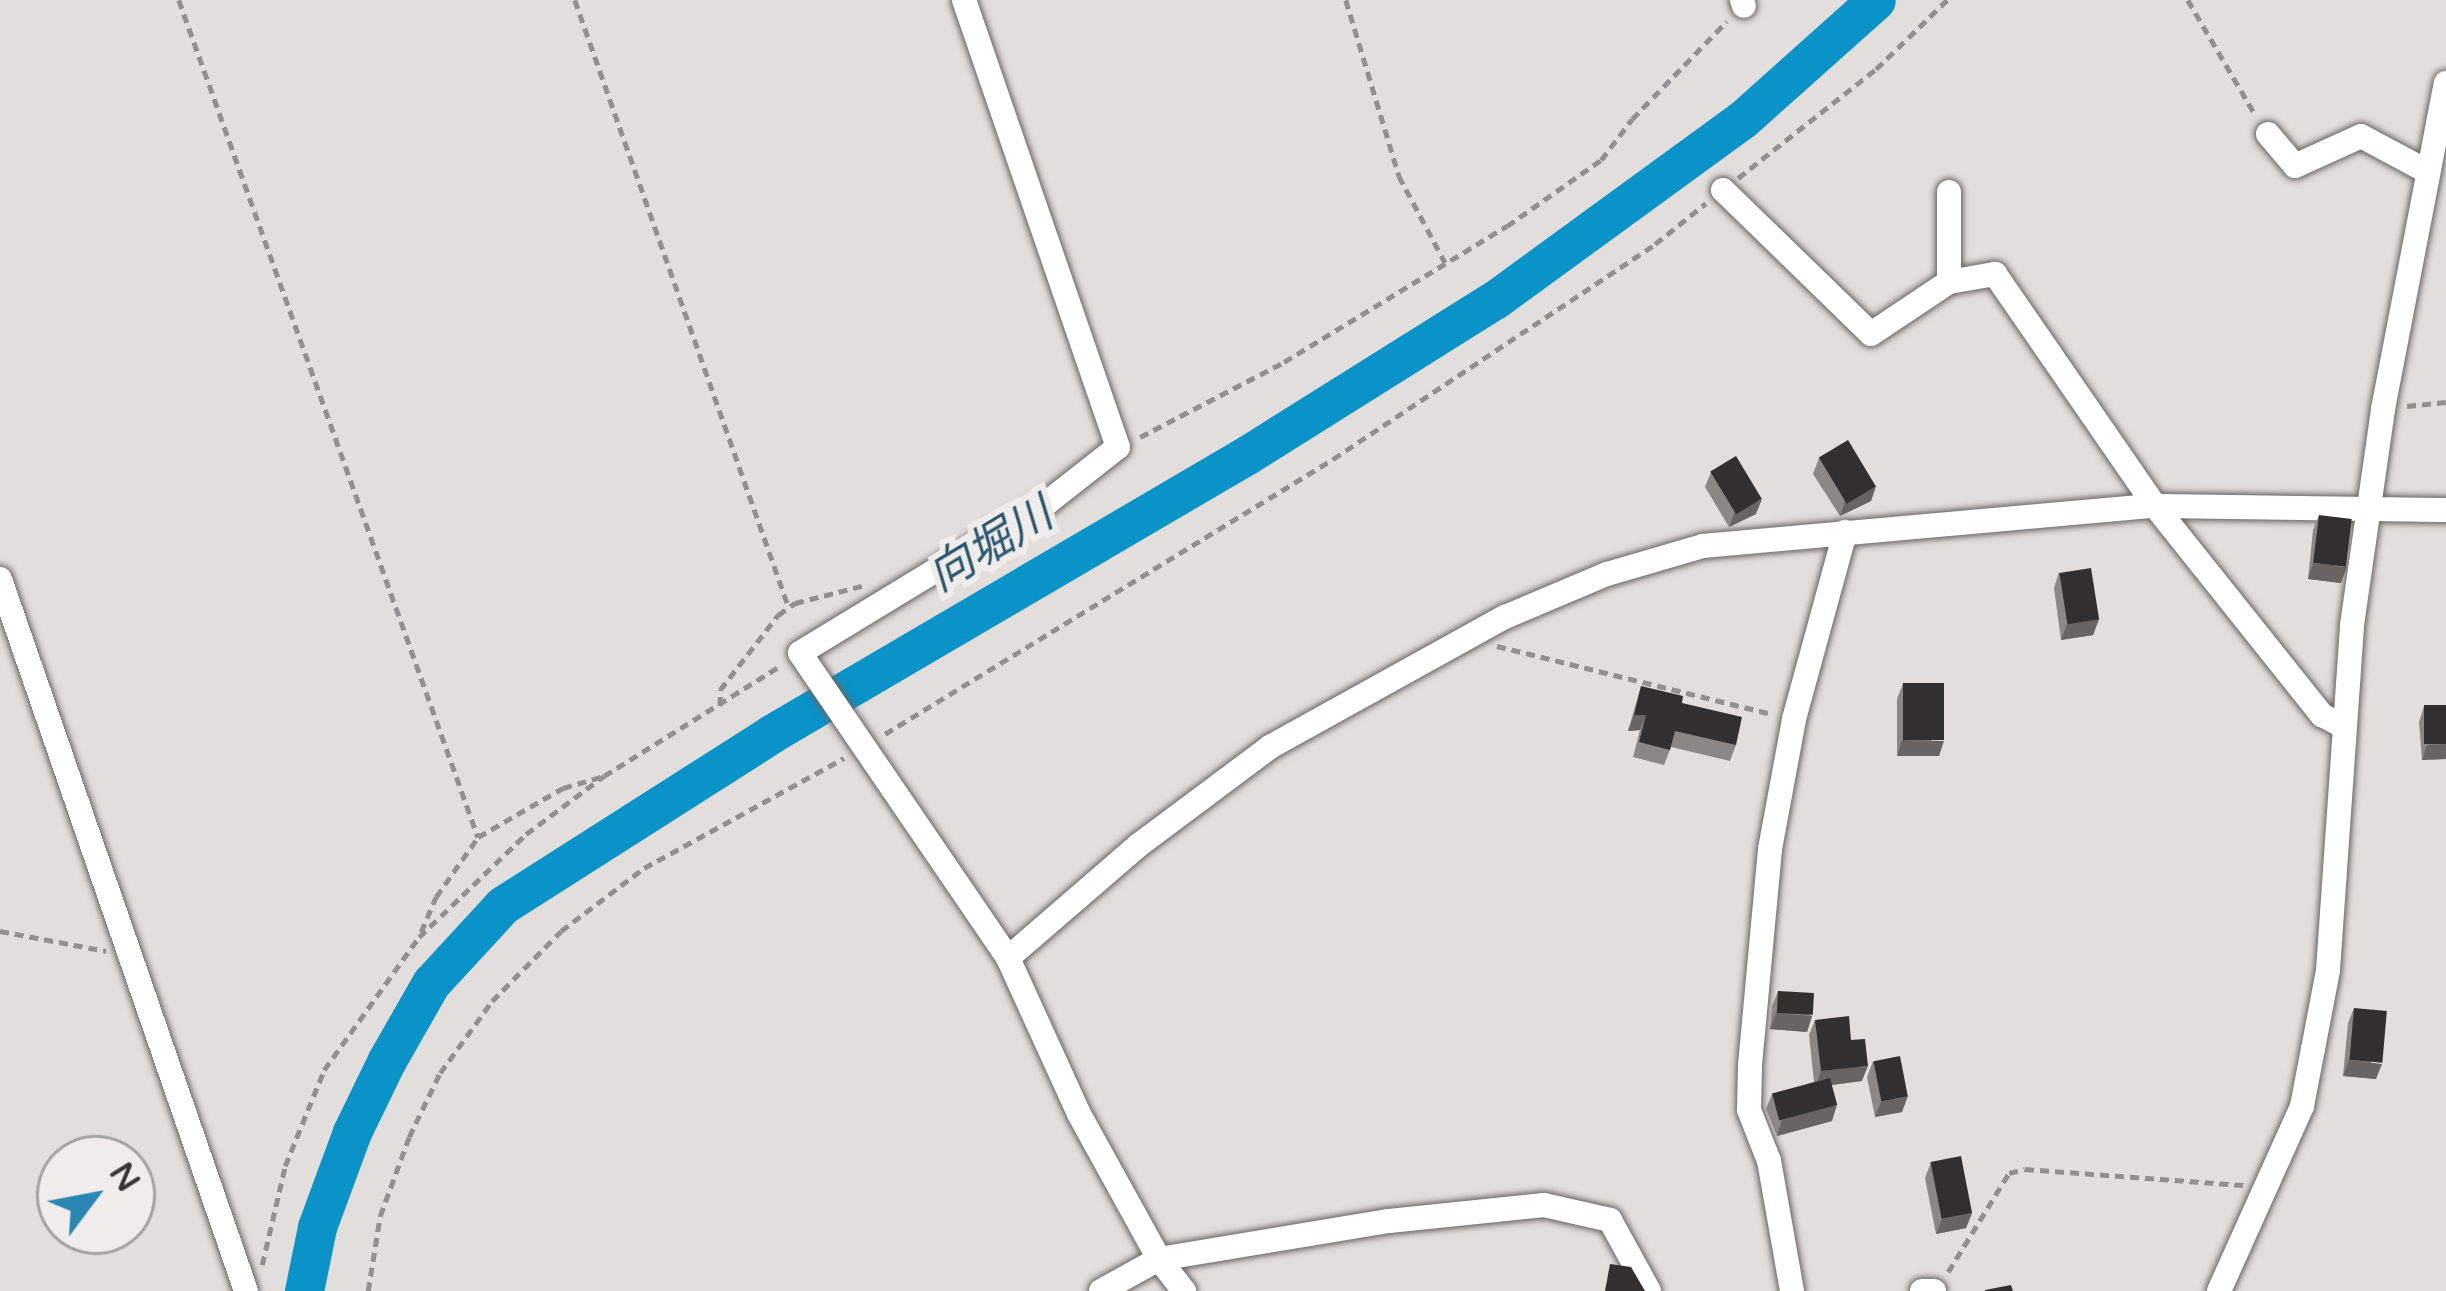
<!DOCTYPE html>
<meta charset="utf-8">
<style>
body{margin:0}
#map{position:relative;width:2446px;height:1291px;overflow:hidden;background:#e2dedc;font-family:"Varela Round","Noto Sans JP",sans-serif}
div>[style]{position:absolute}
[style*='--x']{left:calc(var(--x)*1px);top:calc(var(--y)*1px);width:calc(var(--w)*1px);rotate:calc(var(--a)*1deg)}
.river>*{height:39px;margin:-19.5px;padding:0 19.5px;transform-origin:19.5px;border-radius:19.5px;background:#0993c9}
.path>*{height:4.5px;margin-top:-2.25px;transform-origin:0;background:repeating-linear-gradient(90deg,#92908e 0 9px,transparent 0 15px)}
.roads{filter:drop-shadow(0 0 3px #686563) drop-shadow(0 0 3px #686563)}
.minor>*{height:24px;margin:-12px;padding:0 12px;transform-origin:12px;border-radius:12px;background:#fff}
.wall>*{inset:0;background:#8a8785}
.shaded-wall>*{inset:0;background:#676462}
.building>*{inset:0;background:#32302e;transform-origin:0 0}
span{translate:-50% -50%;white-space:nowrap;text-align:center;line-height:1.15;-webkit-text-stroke:12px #efece9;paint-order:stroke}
.water-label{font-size:45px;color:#2b5870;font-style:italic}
.north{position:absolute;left:36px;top:1135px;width:120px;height:120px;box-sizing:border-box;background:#efece9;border:3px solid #a5a3a1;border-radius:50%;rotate:58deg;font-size:33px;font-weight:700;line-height:48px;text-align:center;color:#373635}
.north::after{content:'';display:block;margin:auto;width:42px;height:54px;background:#2a86b3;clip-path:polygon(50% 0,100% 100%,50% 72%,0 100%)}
</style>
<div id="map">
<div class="river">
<div style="--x:304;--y:1291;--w:65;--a:-78.5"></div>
<div style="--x:317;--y:1227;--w:101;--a:-69.8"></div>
<div style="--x:352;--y:1132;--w:80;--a:-64.1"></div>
<div style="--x:387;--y:1060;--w:89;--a:-60.3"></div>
<div style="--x:431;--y:983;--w:106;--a:-47.3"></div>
<div style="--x:503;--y:905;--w:318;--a:-32.5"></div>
<div style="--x:771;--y:734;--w:552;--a:-30.38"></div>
<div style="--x:1247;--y:455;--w:294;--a:-32.1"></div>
<div style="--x:1496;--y:299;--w:306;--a:-36.1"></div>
<div style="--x:1743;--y:119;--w:178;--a:-41.8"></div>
</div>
<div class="path">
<div style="--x:179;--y:0;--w:889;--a:70.34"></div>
<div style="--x:575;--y:0;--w:645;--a:70.61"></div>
<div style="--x:1346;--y:0;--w:184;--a:73.2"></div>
<div style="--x:1399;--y:176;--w:98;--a:61.9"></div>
<div style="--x:2188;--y:0;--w:132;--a:59.6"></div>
<div style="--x:1738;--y:178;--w:176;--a:-38.3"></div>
<div style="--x:1876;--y:69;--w:99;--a:-44.2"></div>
<div style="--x:2407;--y:406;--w:39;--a:-6"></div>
<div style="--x:1140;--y:437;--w:162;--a:-27.5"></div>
<div style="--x:1284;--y:362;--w:261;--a:-31.4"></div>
<div style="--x:1507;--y:226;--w:115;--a:-35.1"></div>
<div style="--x:1601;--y:160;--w:51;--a:-52.9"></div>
<div style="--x:1632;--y:119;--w:136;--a:-45.9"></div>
<div style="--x:1497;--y:646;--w:282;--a:13.9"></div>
<div style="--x:720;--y:706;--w:16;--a:-90"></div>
<div style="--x:720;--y:690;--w:95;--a:-52.3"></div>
<div style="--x:778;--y:615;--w:21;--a:-35"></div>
<div style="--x:795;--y:603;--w:72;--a:-14.4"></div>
<div style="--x:885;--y:734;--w:526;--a:-31.54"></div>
<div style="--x:1333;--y:459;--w:387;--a:-33.7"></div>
<div style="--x:1655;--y:244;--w:65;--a:-38.8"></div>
<div style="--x:0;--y:931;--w:108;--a:10.7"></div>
<div style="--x:421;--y:932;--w:38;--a:-67"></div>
<div style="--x:436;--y:897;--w:73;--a:-55"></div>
<div style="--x:478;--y:837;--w:98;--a:-30"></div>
<div style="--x:563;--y:788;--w:43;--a:-16.3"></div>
<div style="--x:262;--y:1265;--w:102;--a:-76.9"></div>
<div style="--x:285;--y:1166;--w:104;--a:-67.9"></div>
<div style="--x:324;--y:1070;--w:163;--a:-54.5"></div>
<div style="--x:419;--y:937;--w:149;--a:-43.9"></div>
<div style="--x:526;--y:834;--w:97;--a:-36.6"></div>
<div style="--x:604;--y:776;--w:208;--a:-32"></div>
<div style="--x:1948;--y:1272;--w:116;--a:-58.4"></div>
<div style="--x:2009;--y:1173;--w:16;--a:-14"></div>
<div style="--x:2025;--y:1169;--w:221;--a:4.2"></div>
<div style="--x:368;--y:1291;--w:76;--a:-80.9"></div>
<div style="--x:380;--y:1216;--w:84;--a:-69.8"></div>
<div style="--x:409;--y:1137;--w:71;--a:-64.2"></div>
<div style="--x:440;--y:1073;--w:89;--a:-54.2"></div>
<div style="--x:492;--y:1001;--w:98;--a:-45.4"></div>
<div style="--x:561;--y:931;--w:104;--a:-37.2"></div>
<div style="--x:644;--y:868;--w:228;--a:-28.8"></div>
</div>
<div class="roads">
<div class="minor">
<div style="--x:964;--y:0;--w:473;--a:71"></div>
<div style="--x:1118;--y:447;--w:89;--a:141.8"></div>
<div style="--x:1048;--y:502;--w:290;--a:148.7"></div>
<div style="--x:800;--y:653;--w:369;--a:55.7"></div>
<div style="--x:1008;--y:958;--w:171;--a:65.5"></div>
<div style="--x:1079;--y:1114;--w:166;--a:61.1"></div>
<div style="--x:1159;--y:1259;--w:41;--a:52"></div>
<div style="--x:1742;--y:0;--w:6;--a:72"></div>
<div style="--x:2268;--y:134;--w:42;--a:49.8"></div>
<div style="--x:2295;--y:166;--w:72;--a:-24.4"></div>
<div style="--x:2361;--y:136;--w:76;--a:28.2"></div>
<div style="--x:1723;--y:190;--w:206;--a:44.2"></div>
<div style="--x:1871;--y:334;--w:94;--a:-33.7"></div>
<div style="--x:1949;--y:282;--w:47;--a:-9.9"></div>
<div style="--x:1995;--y:274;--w:282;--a:55.4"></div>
<div style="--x:2155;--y:506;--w:268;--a:51.4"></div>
<div style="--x:2322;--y:715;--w:24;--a:28"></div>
<div style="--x:1949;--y:282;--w:90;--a:-90"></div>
<div style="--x:0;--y:579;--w:753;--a:70.94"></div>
<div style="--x:1008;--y:958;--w:173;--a:-40.8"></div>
<div style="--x:1139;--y:845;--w:164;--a:-36.8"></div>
<div style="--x:1270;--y:747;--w:269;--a:-29"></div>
<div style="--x:1505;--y:617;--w:111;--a:-22.9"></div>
<div style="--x:1607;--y:574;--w:100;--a:-16.3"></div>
<div style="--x:1703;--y:546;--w:454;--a:-5.1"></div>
<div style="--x:2155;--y:506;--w:291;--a:0.8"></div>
<div style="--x:1101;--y:1291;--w:66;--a:-28.9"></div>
<div style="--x:1159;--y:1259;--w:233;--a:-9.4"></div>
<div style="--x:1389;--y:1221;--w:156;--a:-5.9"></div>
<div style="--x:1544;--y:1205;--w:68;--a:12.8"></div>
<div style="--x:1610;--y:1220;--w:81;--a:61.2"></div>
<div style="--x:1792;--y:1291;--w:132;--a:-100"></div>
<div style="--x:1769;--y:1161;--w:55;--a:-111.4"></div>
<div style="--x:1749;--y:1110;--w:45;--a:-88.7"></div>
<div style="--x:1750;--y:1065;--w:217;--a:-84.7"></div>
<div style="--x:1770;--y:849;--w:132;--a:-79.5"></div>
<div style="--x:1794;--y:719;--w:194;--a:-74.7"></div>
<div style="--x:1922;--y:1291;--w:12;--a:0"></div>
<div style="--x:2219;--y:1291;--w:203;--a:-65.8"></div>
<div style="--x:2302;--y:1106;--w:58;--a:-79.1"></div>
<div style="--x:2313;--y:1049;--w:80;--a:-79.2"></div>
<div style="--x:2328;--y:970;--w:346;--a:-86"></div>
<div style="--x:2352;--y:625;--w:218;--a:-81.8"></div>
<div style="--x:2383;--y:409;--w:332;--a:-79.1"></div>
</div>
</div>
<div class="wall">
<div style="clip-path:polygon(1819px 458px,1876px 486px,1871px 501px,1840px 516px,1813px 474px)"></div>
<div style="clip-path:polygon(1711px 472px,1756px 514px,1729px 527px,1705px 487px)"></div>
<div style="clip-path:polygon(2319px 515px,2341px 583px,2308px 579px,2313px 530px)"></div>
<div style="clip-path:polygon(2059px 572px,2099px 619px,2093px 635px,2061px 640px,2054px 588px)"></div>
<div style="clip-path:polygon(1903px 683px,1939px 756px,1897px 756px,1897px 699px)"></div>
<div style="clip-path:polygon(1641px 686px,1682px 703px,1736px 745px,1730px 761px,1671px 747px,1664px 765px,1633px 757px,1640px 730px,1628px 731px)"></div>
<div style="clip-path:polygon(2446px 705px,2446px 759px,2422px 760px,2419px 722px,2424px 706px)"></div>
<div style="clip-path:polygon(1778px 991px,1812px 1016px,1807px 1032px,1770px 1029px,1772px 1006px)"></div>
<div style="clip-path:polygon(2354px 1008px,2376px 1079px,2343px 1076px,2348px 1023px)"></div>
<div style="clip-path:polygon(1815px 1020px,1851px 1040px,1862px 1081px,1832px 1085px,1832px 1121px,1777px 1136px,1766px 1109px,1772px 1094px,1814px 1082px,1809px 1035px)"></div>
<div style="clip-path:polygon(1873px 1061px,1902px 1112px,1875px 1117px,1867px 1077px)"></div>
<div style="clip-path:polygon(1931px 1162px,1972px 1213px,1966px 1228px,1936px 1234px,1925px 1178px)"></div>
</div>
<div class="shaded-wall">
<div style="clip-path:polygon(1876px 486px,1871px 501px,1840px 516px,1845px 501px)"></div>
<div style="clip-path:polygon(1762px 499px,1756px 514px,1729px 527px,1735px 512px)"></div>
<div style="clip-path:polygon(2313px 563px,2347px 567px,2341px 583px,2308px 579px)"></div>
<div style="clip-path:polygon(2099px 619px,2093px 635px,2061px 640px,2067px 624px)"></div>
<div style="clip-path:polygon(1634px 715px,1646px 715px,1640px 730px,1628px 731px)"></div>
<div style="clip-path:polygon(1902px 740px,1944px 741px,1939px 756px,1897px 756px)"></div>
<div style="clip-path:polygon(2446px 744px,2446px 759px,2422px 760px,2427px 745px)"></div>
<div style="clip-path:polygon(1776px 1013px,1812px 1016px,1807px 1032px,1770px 1029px)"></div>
<div style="clip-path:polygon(2349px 1060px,2382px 1064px,2376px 1079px,2343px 1076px)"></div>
<div style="clip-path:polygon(1868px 1066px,1862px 1081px,1815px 1087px,1821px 1071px)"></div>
<div style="clip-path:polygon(1908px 1096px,1902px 1112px,1875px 1117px,1881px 1102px)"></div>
<div style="clip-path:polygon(1837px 1105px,1832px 1121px,1777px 1136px,1782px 1120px)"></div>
<div style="clip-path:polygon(1972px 1213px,1966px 1228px,1936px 1234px,1942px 1219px)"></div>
</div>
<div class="building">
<div style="left:1848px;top:440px;width:54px;height:34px;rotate:59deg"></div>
<div style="left:1736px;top:456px;width:50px;height:30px;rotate:59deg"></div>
<div style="left:2319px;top:515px;width:33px;height:48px;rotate:7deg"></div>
<div style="left:2091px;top:568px;width:52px;height:32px;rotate:81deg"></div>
<div style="left:1903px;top:683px;width:41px;height:57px"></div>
<div style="clip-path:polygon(1641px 686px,1683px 696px,1682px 703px,1742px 717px,1736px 745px,1675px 731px,1670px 750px,1639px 742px,1646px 715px,1634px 715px)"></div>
<div style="left:2446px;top:705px;width:39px;height:22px;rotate:90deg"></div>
<div style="left:1778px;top:991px;width:36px;height:22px;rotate:3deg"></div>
<div style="left:2354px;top:1008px;width:33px;height:52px;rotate:5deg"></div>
<div style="clip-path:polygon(1849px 1016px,1851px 1040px,1865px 1039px,1868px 1066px,1821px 1071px,1815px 1020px)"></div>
<div style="left:1900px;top:1056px;width:41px;height:27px;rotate:79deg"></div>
<div style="left:1830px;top:1078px;width:28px;height:60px;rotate:75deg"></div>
<div style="left:1961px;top:1156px;width:58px;height:31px;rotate:79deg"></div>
<div style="clip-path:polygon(1610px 1264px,1631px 1267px,1645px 1291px,1605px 1291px)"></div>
<div style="clip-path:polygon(2011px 1285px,2013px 1291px,1985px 1291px,1985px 1290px)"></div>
</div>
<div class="water-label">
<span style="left:991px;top:546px;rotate:-31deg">向堀川</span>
</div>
<div class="north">N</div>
</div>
